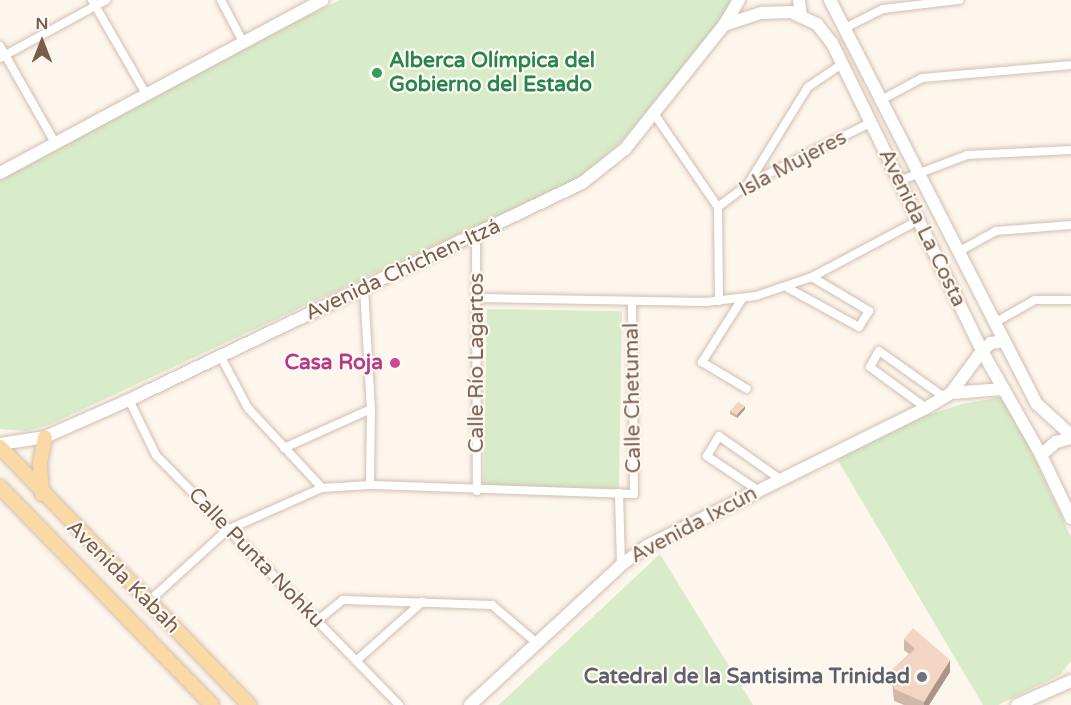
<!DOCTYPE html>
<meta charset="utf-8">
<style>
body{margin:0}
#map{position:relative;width:1071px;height:705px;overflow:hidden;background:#fdf6ec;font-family:"Varela Round",sans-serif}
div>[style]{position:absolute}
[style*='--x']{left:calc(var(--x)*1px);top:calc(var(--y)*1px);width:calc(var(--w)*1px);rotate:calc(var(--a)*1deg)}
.green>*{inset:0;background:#d8ecc9;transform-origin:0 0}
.roads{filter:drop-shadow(0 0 2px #d1beb0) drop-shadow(0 0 2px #d1beb0)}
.street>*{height:8px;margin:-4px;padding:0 4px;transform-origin:4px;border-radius:4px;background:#fff}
.secondary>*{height:12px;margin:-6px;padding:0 6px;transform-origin:6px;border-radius:6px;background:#fff}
.primary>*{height:14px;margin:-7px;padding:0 7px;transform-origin:7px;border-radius:7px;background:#fbd9a5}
.wall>*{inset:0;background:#d1b7a8}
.shaded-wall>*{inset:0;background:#aa9588}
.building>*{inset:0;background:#f3d5c3}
.dots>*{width:16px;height:16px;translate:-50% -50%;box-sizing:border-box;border:3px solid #fffaf3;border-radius:50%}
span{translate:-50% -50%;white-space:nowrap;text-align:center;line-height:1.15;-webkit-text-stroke:4.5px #fffaf3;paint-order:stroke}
.leisure-label{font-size:21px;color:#27864d;font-weight:700}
.left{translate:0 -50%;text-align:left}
.street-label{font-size:21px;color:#7a5c4d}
.hotel-label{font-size:21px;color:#b23c85;font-weight:700}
.right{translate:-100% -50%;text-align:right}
.worship-label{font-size:21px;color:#5b616d;font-weight:700}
.north{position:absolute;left:12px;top:12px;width:60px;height:60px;-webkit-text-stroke:4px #fffaf3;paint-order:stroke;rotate:0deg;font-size:16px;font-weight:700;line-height:24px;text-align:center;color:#7a5c4d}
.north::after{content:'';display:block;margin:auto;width:21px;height:27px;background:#7a5c4d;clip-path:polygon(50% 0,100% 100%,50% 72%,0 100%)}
</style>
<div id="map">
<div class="green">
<div style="clip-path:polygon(340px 0,733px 0,719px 24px,623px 140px,579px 178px,49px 425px,26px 431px,0 429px,0 180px,247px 46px)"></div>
<div style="left:487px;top:309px;width:135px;height:177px;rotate:1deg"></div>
<div style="clip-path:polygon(1006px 396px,1071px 537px,1071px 661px,1060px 675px,998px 705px,983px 705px,837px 459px,921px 417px,962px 404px)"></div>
<div style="clip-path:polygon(660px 554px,753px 705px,498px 705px,503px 701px)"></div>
</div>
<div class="roads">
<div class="street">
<div style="--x:92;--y:0;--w:108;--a:60.1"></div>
<div style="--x:221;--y:0;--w:45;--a:62.3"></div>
<div style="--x:845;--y:28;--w:42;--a:-26.6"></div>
<div style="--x:883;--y:9;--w:77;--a:-6.8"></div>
<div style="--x:0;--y:46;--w:113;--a:60.3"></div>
<div style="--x:0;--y:58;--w:121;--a:-28.7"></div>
<div style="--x:883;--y:99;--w:44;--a:-28.3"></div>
<div style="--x:922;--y:78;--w:150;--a:-5"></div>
<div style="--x:655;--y:115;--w:112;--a:55.6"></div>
<div style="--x:718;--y:207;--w:94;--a:89.4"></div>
<div style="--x:899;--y:181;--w:73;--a:-20.9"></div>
<div style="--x:967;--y:155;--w:104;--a:-2.8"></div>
<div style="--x:748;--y:184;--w:114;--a:-58.3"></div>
<div style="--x:808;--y:87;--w:41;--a:-34.1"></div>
<div style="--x:718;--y:207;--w:38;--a:-37"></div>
<div style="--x:748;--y:184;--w:136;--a:-26.6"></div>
<div style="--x:476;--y:235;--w:256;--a:89.8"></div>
<div style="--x:958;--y:252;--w:43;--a:-28.9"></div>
<div style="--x:996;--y:231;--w:75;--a:-4.6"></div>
<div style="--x:364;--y:288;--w:121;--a:86.7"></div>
<div style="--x:371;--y:409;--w:76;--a:90.8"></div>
<div style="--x:788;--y:288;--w:81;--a:28.8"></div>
<div style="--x:859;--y:327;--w:19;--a:-58"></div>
<div style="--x:869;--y:311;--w:66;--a:-149.2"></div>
<div style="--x:478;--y:298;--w:228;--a:1"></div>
<div style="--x:706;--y:302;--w:50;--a:-6.8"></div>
<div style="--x:756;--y:296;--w:59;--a:-18.7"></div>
<div style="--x:812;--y:277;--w:121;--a:-28"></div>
<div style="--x:742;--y:299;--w:75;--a:122.4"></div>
<div style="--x:702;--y:362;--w:52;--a:31"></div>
<div style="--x:994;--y:323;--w:47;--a:-29.3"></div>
<div style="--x:1035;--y:300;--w:36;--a:0"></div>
<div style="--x:221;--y:357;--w:58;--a:62.1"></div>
<div style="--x:248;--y:408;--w:109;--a:47.2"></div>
<div style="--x:129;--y:400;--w:61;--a:63.9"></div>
<div style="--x:156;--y:455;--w:349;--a:45.8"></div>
<div style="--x:926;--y:408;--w:69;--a:-143.8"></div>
<div style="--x:870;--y:367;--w:18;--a:-61"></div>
<div style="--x:879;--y:351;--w:80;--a:35.3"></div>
<div style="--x:284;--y:448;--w:95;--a:-24.1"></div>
<div style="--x:759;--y:491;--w:63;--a:-146.1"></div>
<div style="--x:707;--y:456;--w:23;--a:-59"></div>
<div style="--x:719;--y:436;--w:75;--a:35.2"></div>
<div style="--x:619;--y:493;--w:72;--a:88.4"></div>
<div style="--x:148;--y:602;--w:107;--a:-42.3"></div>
<div style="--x:227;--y:530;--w:104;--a:-23.9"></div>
<div style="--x:322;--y:488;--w:48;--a:-3.6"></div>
<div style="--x:370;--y:485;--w:264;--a:2"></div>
<div style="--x:634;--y:494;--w:193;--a:-90.6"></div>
<div style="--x:317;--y:621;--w:33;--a:-39"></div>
<div style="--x:343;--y:600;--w:149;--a:1.9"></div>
<div style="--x:492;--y:605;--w:59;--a:40.2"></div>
<div style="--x:356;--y:661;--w:89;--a:-41.8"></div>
</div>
<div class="secondary">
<div style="--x:799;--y:0;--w:17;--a:83"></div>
<div style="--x:830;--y:0;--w:454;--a:62.9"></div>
<div style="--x:1037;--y:404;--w:46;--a:42.4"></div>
<div style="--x:724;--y:25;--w:40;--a:-18"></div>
<div style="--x:762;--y:13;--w:29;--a:-2"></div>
<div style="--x:791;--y:12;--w:29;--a:25"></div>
<div style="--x:817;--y:24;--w:24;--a:52"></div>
<div style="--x:832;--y:43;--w:343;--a:64"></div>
<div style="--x:982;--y:351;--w:120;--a:60.4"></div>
<div style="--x:1041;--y:455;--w:70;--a:64.5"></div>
<div style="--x:0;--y:173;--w:366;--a:-28.2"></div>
<div style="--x:951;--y:393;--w:53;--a:-4.3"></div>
<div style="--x:0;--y:444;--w:46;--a:-8.8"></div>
<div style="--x:45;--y:437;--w:92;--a:-23.8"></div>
<div style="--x:129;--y:400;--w:502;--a:-25.6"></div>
<div style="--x:582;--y:183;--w:55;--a:-38.3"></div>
<div style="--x:625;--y:149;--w:159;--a:-51.4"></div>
<div style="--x:724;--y:25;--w:29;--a:-59"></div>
<div style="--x:1041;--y:455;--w:20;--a:-41"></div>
<div style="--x:1056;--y:442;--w:16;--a:-15"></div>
<div style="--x:470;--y:705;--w:206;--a:-42.8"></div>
<div style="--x:621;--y:565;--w:32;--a:-36"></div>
<div style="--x:647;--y:546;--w:311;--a:-26.3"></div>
<div style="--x:926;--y:408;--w:29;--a:-31"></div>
<div style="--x:951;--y:393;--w:52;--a:-53.6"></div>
<div style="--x:982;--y:351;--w:12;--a:-42"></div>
<div style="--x:991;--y:343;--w:13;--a:-9"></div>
<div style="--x:1017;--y:705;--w:59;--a:-24"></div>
</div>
<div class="primary">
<div style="--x:0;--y:447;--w:359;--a:46"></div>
<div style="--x:0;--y:487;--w:304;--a:45.8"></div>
<div style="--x:42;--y:494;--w:31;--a:-94"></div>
<div style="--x:40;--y:463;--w:26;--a:-79"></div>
</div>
</div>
<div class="wall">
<div style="clip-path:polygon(745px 409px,737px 418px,730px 414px,730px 411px)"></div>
<div style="clip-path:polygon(904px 639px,950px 672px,929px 705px,904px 705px,894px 701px,892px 681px,892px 670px,909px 654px,904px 650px)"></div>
</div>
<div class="shaded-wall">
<div style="clip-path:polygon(745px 406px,745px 409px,737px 418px,737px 415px)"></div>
<div style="clip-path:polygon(950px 660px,950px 672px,929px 705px,924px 705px,924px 702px)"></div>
</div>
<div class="building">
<div style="clip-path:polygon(738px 402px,745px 406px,737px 415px,730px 411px)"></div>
<div style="clip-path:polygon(913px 628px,950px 660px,924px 702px,894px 689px,892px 670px,915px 649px,904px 639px)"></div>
</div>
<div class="dots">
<div style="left:377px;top:73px;background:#2e9e5b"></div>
<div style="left:395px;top:363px;background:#d1479c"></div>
<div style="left:922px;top:677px;background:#6b7280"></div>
</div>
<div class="leisure-label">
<span class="left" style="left:389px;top:73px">Alberca Olímpica del<br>Gobierno del Estado</span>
</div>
<div class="street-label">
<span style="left:793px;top:164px;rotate:-28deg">Isla Mujeres</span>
<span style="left:922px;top:228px;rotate:64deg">Avenida La Costa</span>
<span style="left:403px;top:270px;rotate:-25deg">Avenida Chichen-Itzá</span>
<span style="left:477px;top:363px;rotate:-90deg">Calle Río Lagartos</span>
<span style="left:633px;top:398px;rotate:-91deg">Calle Chetumal</span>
<span style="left:694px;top:525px;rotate:-28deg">Avenida Ixcún</span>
<span style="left:256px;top:558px;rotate:46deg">Calle Punta Nohku</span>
<span style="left:123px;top:577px;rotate:45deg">Avenida Kabah</span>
</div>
<div class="hotel-label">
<span class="right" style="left:383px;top:363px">Casa Roja</span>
</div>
<div class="worship-label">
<span class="right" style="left:910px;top:677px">Catedral de la Santisima Trinidad</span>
</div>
<div class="north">N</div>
</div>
